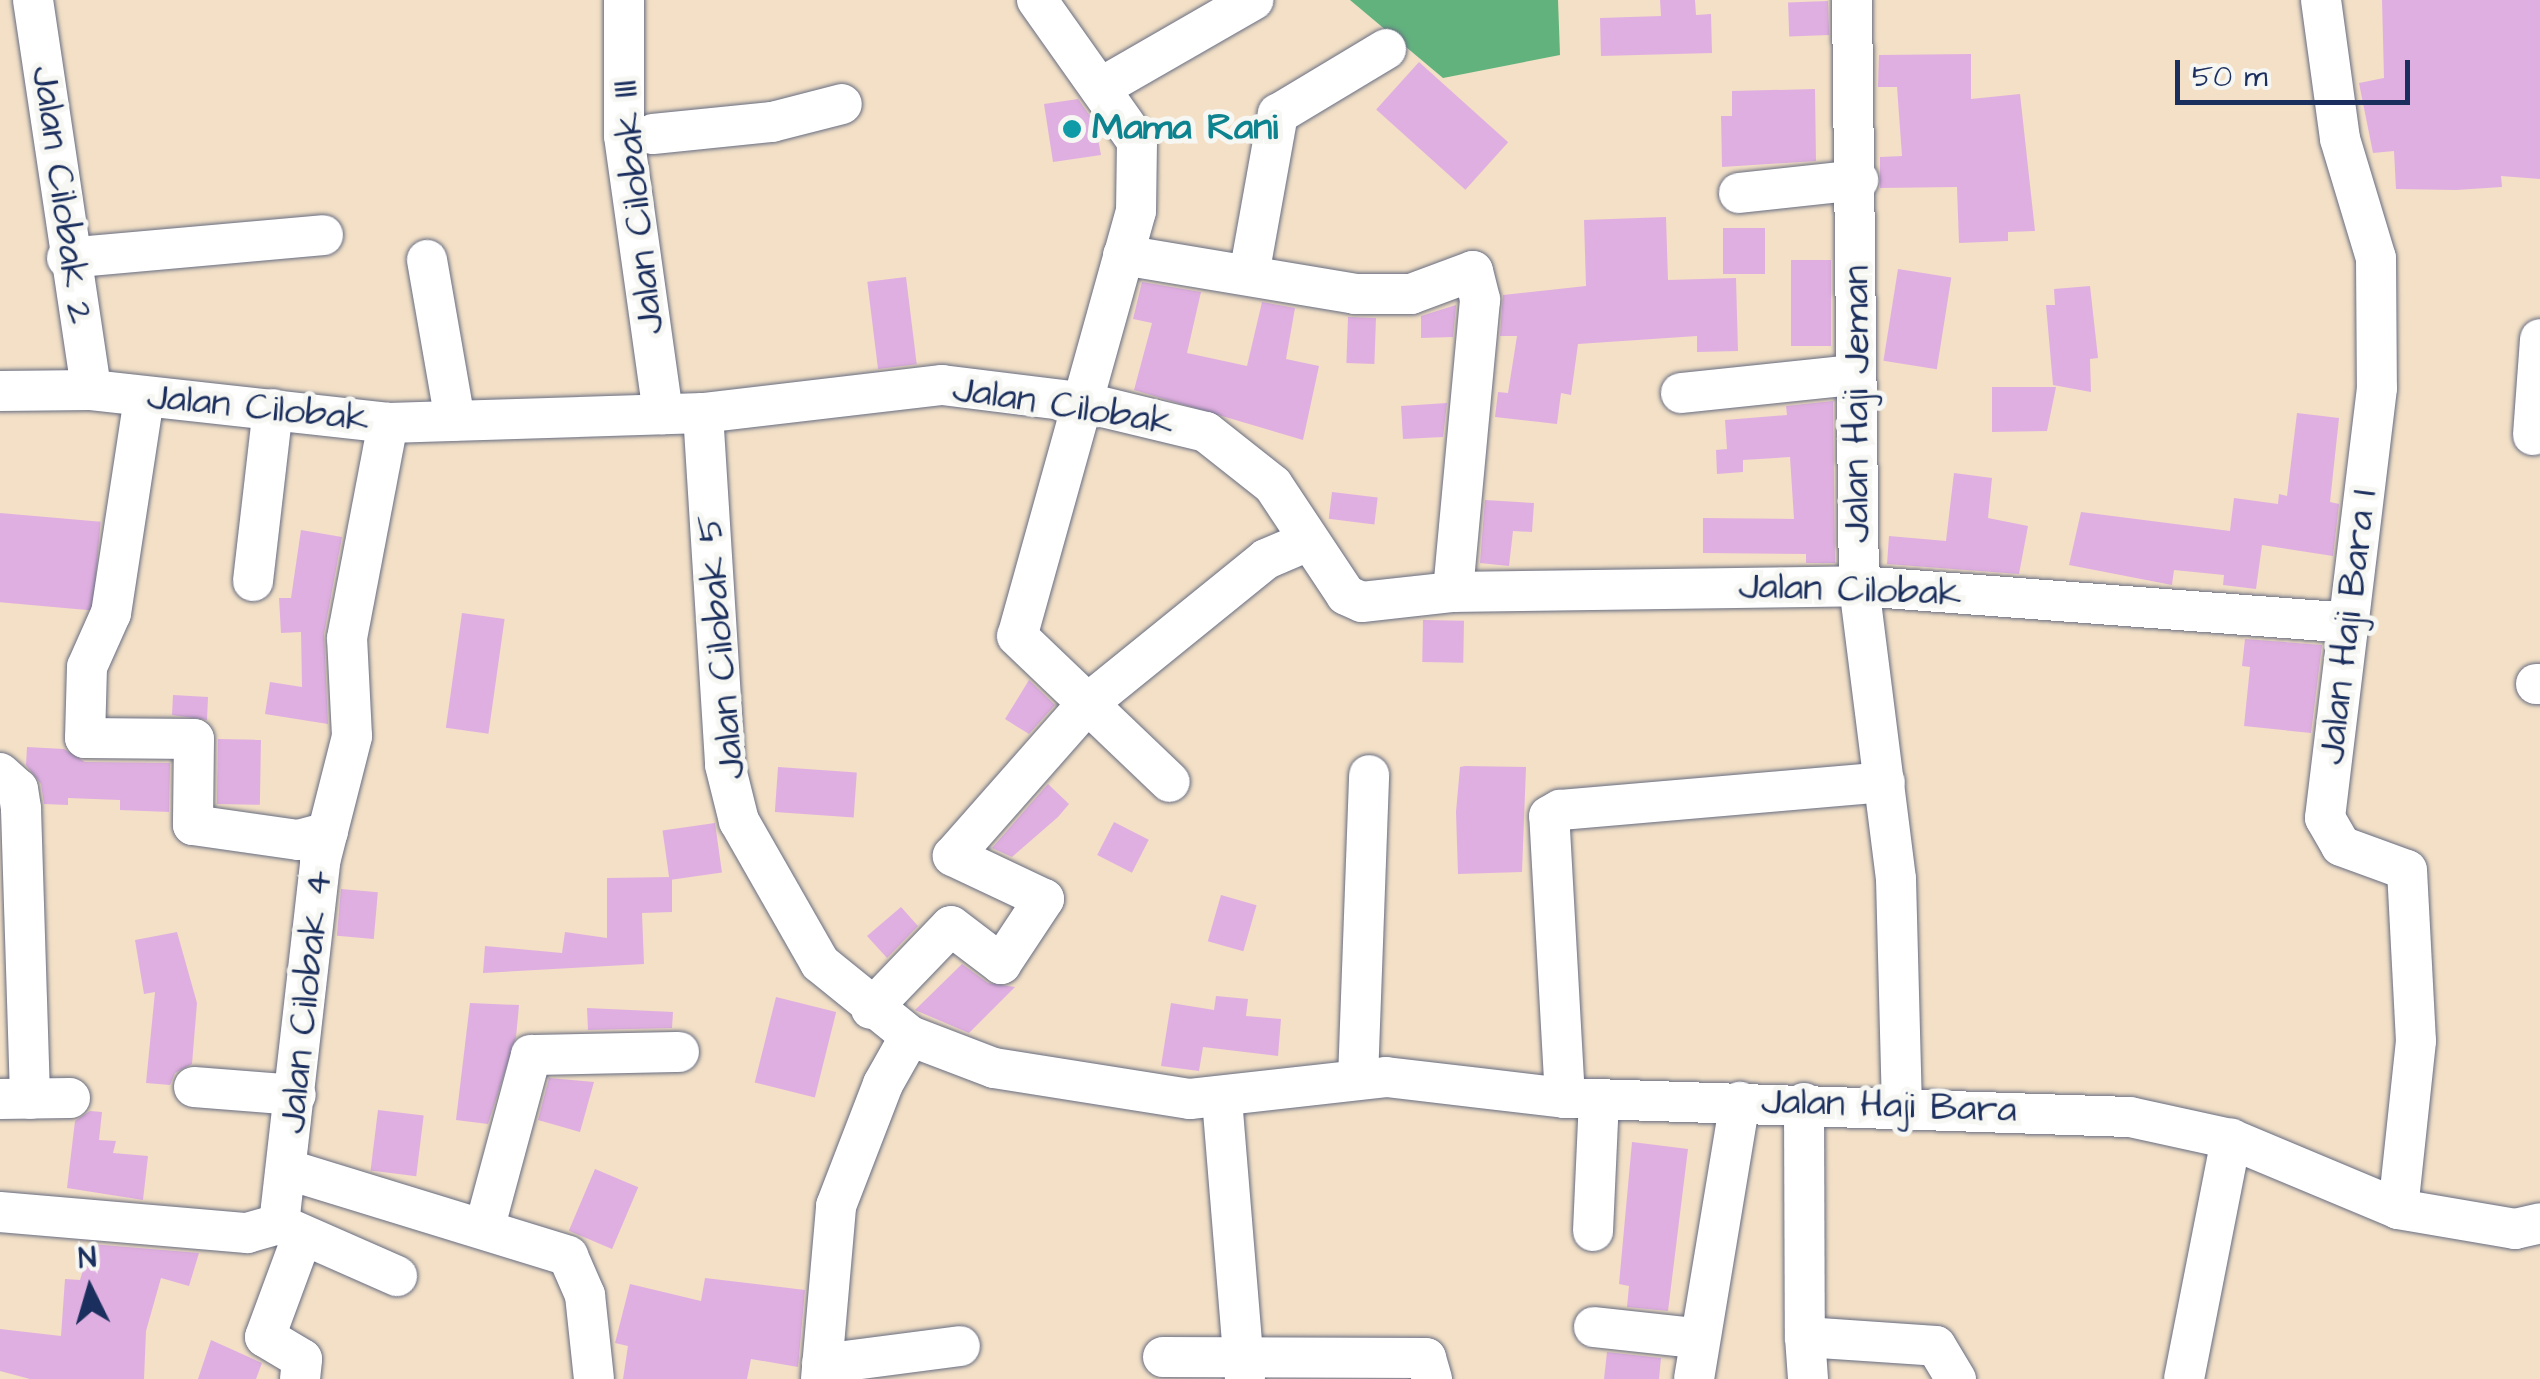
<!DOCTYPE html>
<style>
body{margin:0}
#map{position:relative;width:2540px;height:1379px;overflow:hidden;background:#f3e0c6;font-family:"Architects Daughter",sans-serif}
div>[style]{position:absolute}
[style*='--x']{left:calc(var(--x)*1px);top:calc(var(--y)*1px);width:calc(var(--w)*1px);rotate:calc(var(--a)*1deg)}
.forest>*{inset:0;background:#62b27e}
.building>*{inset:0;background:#e0afe1;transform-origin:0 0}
.roads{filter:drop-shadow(0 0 2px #676d82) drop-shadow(0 0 2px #676d82)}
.minor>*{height:40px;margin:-20px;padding:0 20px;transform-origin:20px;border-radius:20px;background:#fff}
.dots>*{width:28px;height:28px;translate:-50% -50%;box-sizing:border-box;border:5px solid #f6f6f2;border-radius:50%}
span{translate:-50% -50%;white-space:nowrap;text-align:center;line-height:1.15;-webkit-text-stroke:10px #f6f6f2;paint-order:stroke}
.culture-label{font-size:38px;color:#0d838f;font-weight:700}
.left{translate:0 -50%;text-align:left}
.street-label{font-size:38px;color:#1b2f5e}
.north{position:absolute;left:40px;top:1239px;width:100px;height:100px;-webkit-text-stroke:8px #f6f6f2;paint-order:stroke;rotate:355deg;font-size:28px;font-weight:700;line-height:40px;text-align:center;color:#1b2f5e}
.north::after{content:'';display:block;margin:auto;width:35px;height:45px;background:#1b2f5e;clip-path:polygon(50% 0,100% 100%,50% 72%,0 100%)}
.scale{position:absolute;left:2175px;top:60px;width:235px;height:45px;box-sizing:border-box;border:5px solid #1b2f5e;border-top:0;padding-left:12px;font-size:30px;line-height:35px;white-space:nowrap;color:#1b2f5e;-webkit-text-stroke:8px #f6f6f2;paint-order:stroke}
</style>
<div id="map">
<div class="forest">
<div style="clip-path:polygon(1350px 0,1558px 0,1560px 55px,1443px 78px)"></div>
</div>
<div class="building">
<div style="clip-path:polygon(1660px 0,1695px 0,1696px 15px,1711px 14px,1712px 53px,1601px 56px,1600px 18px,1661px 16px)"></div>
<div style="clip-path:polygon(2382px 0,2540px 0,2540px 179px,2501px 176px,2502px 187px,2456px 190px,2396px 189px,2394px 151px,2373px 153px,2359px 83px,2384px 78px)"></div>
<div style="left:1828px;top:1px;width:34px;height:40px;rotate:88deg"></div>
<div style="clip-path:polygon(1971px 54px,1971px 99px,2020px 94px,2035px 231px,2008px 232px,2008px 241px,1959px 243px,1957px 187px,1880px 188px,1880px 157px,1902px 156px,1897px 87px,1878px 87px,1879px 55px)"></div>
<div style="left:1419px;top:62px;width:120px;height:64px;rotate:42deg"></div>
<div style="clip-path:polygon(1815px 89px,1816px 161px,1722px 167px,1721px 116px,1732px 116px,1732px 91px)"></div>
<div style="clip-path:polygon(1078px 99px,1095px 123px,1101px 155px,1053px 162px,1044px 104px)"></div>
<div style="clip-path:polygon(1666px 217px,1668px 280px,1736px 278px,1738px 351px,1697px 352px,1697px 336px,1578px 344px,1571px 395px,1561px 393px,1557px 424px,1495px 417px,1498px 392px,1508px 393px,1517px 336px,1500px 336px,1503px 295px,1586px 286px,1584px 220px)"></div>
<div style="left:1765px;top:228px;width:46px;height:42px;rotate:90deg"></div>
<div style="left:1791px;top:260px;width:40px;height:86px"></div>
<div style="left:1898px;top:269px;width:54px;height:93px;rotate:9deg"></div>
<div style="left:906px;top:277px;width:88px;height:39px;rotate:83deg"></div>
<div style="clip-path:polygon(1142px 282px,1201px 292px,1187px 353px,1247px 366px,1262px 302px,1295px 308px,1286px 359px,1319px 366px,1303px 440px,1134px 390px,1152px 323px,1133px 319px)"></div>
<div style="clip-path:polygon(2090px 286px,2098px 358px,2090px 359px,2091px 392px,2053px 385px,2046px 305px,2055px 305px,2054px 289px)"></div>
<div style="clip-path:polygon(1456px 305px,1453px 337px,1421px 338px,1421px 316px)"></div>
<div style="left:1348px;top:317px;width:28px;height:46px;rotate:2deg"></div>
<div style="clip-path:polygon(1992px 387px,2056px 387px,2047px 431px,1992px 432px)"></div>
<div style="clip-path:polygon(1833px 401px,1835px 563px,1806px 563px,1806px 554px,1703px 553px,1703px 518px,1794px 519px,1790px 457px,1743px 460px,1743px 472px,1717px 474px,1716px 450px,1727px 449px,1725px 420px,1787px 415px,1786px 406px)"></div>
<div style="clip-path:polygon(1447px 403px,1443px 437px,1403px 439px,1401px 406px)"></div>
<div style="clip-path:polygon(2297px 413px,2339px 418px,2330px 502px,2339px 504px,2333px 556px,2262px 545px,2256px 589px,2223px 585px,2224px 575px,2174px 570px,2172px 585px,2069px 565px,2081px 512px,2230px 531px,2234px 498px,2278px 504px,2279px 494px,2287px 496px)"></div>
<div style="clip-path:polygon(1954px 473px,1992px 478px,1988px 518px,2028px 526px,2019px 574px,1887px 564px,1889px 536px,1946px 541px)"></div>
<div style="left:1332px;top:492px;width:46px;height:27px;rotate:7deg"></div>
<div style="clip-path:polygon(1485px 500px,1534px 503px,1532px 532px,1513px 531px,1509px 566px,1480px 563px)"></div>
<div style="left:0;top:513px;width:101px;height:89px;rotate:5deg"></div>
<div style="clip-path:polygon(301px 530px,342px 537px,324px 634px,328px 724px,265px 714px,270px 682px,302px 687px,301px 632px,281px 633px,279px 598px,291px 598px)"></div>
<div style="left:462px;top:613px;width:43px;height:116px;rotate:8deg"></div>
<div style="left:1423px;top:620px;width:41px;height:42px;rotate:1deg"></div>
<div style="clip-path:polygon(2245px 639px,2322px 645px,2311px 733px,2244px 726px,2250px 667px,2242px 666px)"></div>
<div style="clip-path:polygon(1029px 680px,1055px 705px,1029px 734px,1005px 719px)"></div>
<div style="clip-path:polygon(173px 695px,208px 697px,207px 720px,172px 715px)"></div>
<div style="left:218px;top:739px;width:43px;height:65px;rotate:1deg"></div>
<div style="clip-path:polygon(27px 747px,64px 749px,85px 762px,170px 763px,169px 812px,120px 810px,120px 800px,68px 798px,68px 805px,44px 804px,41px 784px,26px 765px)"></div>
<div style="clip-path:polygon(1465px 766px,1526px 767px,1522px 872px,1458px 874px,1456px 812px,1460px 767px)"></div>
<div style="left:778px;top:767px;width:79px;height:45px;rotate:4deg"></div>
<div style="clip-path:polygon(1048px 784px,1069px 804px,1058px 817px,1012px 857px,992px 848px)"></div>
<div style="left:1114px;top:822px;width:39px;height:37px;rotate:27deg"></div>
<div style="left:715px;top:823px;width:50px;height:53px;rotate:82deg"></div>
<div style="clip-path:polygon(672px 877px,672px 912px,642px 913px,644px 964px,483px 973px,485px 946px,562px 953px,565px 932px,607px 938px,607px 878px)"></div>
<div style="left:341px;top:889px;width:37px;height:47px;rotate:5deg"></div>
<div style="left:1221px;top:895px;width:37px;height:48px;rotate:16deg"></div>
<div style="clip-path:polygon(901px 907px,918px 926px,887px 958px,867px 936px)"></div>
<div style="clip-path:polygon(177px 932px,197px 1003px,192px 1064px,175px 1073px,170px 1085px,146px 1083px,155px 992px,144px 994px,135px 940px)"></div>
<div style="clip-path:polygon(962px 964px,988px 983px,1015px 987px,969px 1033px,915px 1010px)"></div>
<div style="clip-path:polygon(1216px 996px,1248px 999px,1246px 1016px,1281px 1019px,1278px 1056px,1203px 1047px,1199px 1071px,1161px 1066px,1171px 1003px,1214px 1010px)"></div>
<div style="left:776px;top:997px;width:62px;height:88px;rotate:14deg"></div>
<div style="clip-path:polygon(470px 1003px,519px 1005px,516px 1037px,488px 1124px,456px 1120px)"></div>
<div style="clip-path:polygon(587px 1008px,673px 1012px,672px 1028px,588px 1030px)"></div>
<div style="clip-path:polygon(549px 1078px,594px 1082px,580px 1132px,538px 1120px)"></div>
<div style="left:378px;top:1110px;width:46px;height:61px;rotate:7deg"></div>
<div style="clip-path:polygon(90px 1111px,102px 1112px,99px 1140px,116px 1141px,113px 1153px,148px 1156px,143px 1200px,67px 1188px,75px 1121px)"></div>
<div style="clip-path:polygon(1632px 1142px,1688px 1149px,1668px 1311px,1627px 1307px,1629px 1286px,1619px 1284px)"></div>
<div style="left:595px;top:1169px;width:47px;height:67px;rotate:23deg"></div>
<div style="clip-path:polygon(91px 1244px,199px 1253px,189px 1286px,161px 1278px,146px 1331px,144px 1379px,30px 1379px,0 1371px,0 1329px,61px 1336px,65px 1279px,80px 1280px)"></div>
<div style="clip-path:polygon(705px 1278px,805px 1290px,798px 1367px,751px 1359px,747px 1379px,623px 1379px,628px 1346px,615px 1343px,630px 1284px,701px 1301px)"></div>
<div style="clip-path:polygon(211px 1340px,262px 1363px,256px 1379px,198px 1379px)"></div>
<div style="clip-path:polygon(1607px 1352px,1661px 1358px,1659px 1379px,1604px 1379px)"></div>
</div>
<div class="roads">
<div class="minor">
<div style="--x:33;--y:0;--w:394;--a:81.5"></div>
<div style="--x:624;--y:0;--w:136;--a:90"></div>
<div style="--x:624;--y:136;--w:281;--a:82"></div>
<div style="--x:1037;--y:0;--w:173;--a:54.7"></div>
<div style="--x:1137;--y:141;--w:70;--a:90.8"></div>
<div style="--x:1136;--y:211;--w:441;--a:105.6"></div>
<div style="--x:1017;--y:636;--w:211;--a:43.7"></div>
<div style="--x:1852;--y:0;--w:586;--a:89.32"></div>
<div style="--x:1859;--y:586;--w:295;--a:82.8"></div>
<div style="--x:1896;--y:879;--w:226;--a:88.5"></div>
<div style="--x:2321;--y:0;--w:140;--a:82.2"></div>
<div style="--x:2340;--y:139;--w:124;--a:73.2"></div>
<div style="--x:2376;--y:258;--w:130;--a:89.6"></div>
<div style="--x:2377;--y:388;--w:433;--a:96.9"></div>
<div style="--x:2325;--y:818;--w:32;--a:60"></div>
<div style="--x:2341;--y:846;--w:70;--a:20"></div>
<div style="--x:2407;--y:870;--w:171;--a:87"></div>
<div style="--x:2416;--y:1041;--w:169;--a:96.1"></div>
<div style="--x:1100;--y:88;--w:177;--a:-29.9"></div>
<div style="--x:653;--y:134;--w:120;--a:-5.8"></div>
<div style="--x:772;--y:122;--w:72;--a:-14.4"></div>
<div style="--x:1739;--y:193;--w:120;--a:-6.2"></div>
<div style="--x:1123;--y:255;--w:235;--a:9.5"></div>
<div style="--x:1355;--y:294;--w:56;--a:0"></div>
<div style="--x:1411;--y:294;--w:66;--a:-20.4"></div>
<div style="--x:1473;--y:271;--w:30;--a:76"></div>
<div style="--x:1480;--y:300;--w:293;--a:95.3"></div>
<div style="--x:67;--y:258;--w:257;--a:-5.1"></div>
<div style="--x:427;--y:260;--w:163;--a:80.1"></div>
<div style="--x:1249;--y:275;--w:164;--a:-79.8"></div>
<div style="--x:1278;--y:114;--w:126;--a:-31"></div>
<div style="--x:0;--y:391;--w:91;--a:-0.6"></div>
<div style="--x:91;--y:390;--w:299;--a:6.3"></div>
<div style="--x:388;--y:423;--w:315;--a:-1.8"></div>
<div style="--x:703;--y:413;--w:241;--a:-6.7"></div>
<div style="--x:942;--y:385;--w:145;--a:7.1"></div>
<div style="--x:1086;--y:403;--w:123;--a:13.6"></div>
<div style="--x:1206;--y:432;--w:85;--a:38.3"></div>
<div style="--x:1273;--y:485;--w:132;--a:56.4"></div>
<div style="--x:1346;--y:595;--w:17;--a:24"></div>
<div style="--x:1362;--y:602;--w:92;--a:-6.3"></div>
<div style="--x:1453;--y:592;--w:406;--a:-0.8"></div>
<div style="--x:1859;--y:586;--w:490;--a:4.3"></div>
<div style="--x:1681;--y:393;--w:173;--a:-6"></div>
<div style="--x:144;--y:398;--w:218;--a:98.7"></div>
<div style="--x:111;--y:613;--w:59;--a:114"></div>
<div style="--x:87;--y:667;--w:71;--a:91.6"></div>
<div style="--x:85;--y:738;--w:109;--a:0.5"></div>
<div style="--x:194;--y:739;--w:86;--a:90.7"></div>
<div style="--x:193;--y:825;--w:106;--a:8.1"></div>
<div style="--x:298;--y:840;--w:31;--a:-15"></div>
<div style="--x:703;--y:413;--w:353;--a:86.4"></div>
<div style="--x:725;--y:765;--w:58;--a:76"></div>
<div style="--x:739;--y:821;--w:163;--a:60.3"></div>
<div style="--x:820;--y:963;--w:116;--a:39"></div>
<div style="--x:910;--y:1036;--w:90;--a:20.9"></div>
<div style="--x:994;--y:1068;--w:198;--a:9"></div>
<div style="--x:1190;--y:1099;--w:197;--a:-6.4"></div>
<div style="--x:1386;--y:1077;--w:180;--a:6.7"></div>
<div style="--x:1565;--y:1098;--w:565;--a:1.93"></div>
<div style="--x:2130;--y:1117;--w:103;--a:12.3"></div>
<div style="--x:2231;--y:1139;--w:181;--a:22.7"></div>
<div style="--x:2398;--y:1209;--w:119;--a:9.7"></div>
<div style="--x:2515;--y:1229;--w:26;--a:-13"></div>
<div style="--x:2533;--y:435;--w:96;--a:-85.8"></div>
<div style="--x:253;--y:581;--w:173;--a:-83.4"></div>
<div style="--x:2536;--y:684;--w:4;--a:0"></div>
<div style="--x:0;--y:773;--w:24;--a:42"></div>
<div style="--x:18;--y:789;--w:20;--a:81"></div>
<div style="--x:21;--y:809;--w:290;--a:88.2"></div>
<div style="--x:871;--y:1009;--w:115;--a:-46.1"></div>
<div style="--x:951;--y:926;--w:63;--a:37.2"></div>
<div style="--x:1001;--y:964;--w:78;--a:-56.5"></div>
<div style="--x:1044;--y:899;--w:101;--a:-154.7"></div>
<div style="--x:953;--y:856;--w:203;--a:-48.6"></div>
<div style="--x:1087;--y:704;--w:230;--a:-39"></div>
<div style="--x:1266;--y:559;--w:43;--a:-23"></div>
<div style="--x:1358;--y:1079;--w:304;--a:-87.9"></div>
<div style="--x:194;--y:1087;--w:102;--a:4.5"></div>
<div style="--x:1565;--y:1098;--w:282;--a:-93.2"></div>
<div style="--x:1549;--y:816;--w:13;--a:-29"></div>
<div style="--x:1560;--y:810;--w:326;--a:-4.9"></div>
<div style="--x:0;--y:1099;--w:70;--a:-0.8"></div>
<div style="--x:1222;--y:1099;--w:281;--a:85.3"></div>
<div style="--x:1804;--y:1103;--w:234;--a:89.8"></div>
<div style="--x:1805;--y:1337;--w:131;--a:3.9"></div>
<div style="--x:1936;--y:1346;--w:39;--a:59"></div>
<div style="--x:289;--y:1170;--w:292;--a:17.1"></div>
<div style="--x:568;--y:1256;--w:43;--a:66.4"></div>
<div style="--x:585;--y:1295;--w:84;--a:83.9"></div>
<div style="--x:0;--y:1212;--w:248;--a:4.9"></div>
<div style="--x:247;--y:1233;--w:33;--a:-16"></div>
<div style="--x:279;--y:1224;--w:364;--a:-83.5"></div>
<div style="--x:320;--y:862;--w:130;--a:-75.7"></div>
<div style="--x:352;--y:736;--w:98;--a:-92.9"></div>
<div style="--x:347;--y:638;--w:219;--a:-79.2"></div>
<div style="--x:279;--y:1224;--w:129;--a:23.8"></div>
<div style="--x:485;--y:1226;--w:177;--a:-74.9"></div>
<div style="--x:531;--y:1055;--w:148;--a:-1.2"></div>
<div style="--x:1593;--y:1231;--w:132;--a:-87.4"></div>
<div style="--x:1594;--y:1327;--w:103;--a:6.2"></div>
<div style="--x:1805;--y:1337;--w:42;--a:85.9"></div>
<div style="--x:1163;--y:1357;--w:263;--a:0.2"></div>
<div style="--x:1426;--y:1358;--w:22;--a:74"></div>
<div style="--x:822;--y:1364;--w:139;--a:-7.4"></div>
<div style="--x:300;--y:1379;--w:20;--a:-84"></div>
<div style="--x:302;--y:1359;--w:43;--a:-149.3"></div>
<div style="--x:265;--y:1337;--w:107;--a:-69.7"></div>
<div style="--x:821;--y:1379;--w:174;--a:-85"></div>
<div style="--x:836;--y:1206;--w:131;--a:-68.9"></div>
<div style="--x:883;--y:1084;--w:55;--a:-60.6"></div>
<div style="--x:1694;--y:1379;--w:281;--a:-80.6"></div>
<div style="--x:2184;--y:1379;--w:245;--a:-78.9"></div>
</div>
</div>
<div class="dots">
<div style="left:1072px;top:129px;background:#0f9aa8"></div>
</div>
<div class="culture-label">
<span class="left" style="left:1092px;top:129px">Mama Rani</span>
</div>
<div class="street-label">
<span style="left:61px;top:195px;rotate:82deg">Jalan Cilobak 2</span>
<span style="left:639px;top:207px;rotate:-96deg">Jalan Cilobak III</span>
<span style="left:1858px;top:404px;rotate:-90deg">Jalan Haji Jeman</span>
<span style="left:1063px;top:407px;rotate:9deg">Jalan Cilobak</span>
<span style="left:258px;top:409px;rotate:6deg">Jalan Cilobak</span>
<span style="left:1850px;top:591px;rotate:2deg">Jalan Cilobak</span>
<span style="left:2349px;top:627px;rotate:-83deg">Jalan Haji Bara I</span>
<span style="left:722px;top:647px;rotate:-95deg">Jalan Cilobak 5</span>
<span style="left:307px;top:1002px;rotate:-84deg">Jalan Cilobak 4</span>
<span style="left:1889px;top:1107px;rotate:2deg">Jalan Haji Bara</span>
</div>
<div class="north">N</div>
<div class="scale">50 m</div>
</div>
